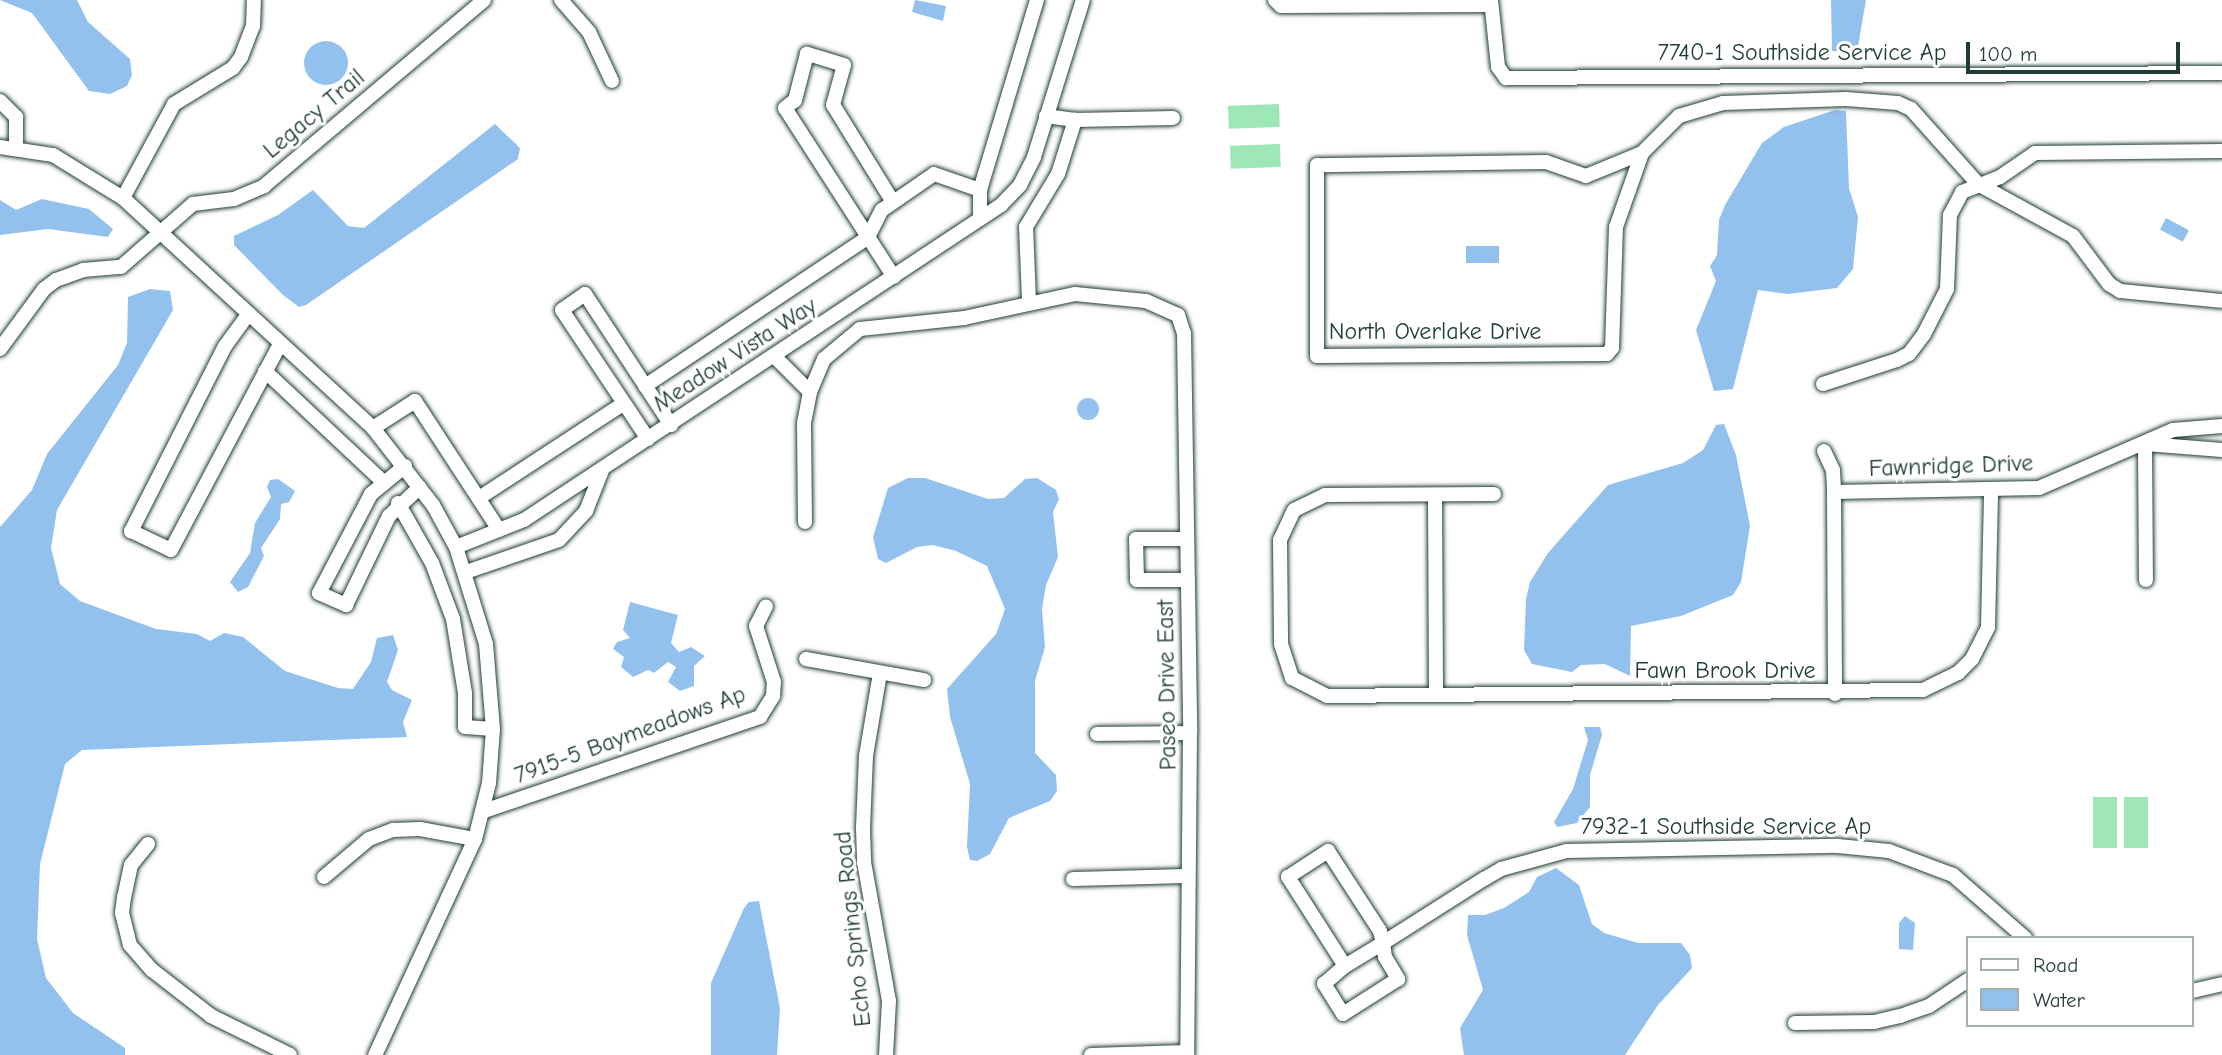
<!DOCTYPE html>
<style>
body{margin:0}
#map{position:relative;width:2222px;height:1055px;overflow:hidden;background:#fff;font-family:"Comic Neue",sans-serif}
div>[style]{position:absolute}
[style*='--x']{left:calc(var(--x)*1px);top:calc(var(--y)*1px);width:calc(var(--w)*1px);rotate:calc(var(--a)*1deg)}
.green>*{inset:0;background:#9de6b5;transform-origin:0 0}
.water>*{inset:0;background:#93c1ed;transform-origin:0 0}
.round{border-radius:50%}
.roads{filter:drop-shadow(0 0 2px #1f3d34) drop-shadow(0 0 2px #1f3d34)}
.minor>*{height:14px;margin:-7px;padding:0 7px;transform-origin:7px;border-radius:7px;background:#fff}
span{translate:-50% -50%;white-space:nowrap;text-align:center;line-height:1.15;-webkit-text-stroke:6px #fff;paint-order:stroke}
.street-label{font-size:24px;color:#1f3d34}
.legend{position:absolute;left:1966px;top:936px;width:228px;height:91px;box-sizing:border-box;background:#fff;border:2px solid #a5b1ae;margin:0;padding:9px 12px;list-style:none;font-size:21px;color:#1f3d34}
.legend li{display:flex;align-items:center;gap:14px;height:35px}
.legend b{width:35px;border:2px solid #a5b1ae}
.scale{position:absolute;left:1966px;top:42px;width:214px;height:32px;box-sizing:border-box;border:4px solid #1f3d34;border-top:0;padding-left:9px;font-size:21px;line-height:24px;white-space:nowrap;color:#1f3d34;-webkit-text-stroke:5px #fff;paint-order:stroke}
</style>
<div id="map">
<div class="green">
<div style="left:1279px;top:104px;width:23px;height:51px;rotate:88deg"></div>
<div style="left:1280px;top:144px;width:23px;height:50px;rotate:88deg"></div>
<div style="left:2093px;top:797px;width:24px;height:51px"></div>
<div style="left:2124px;top:797px;width:24px;height:51px"></div>
</div>
<div class="water">
<div style="clip-path:polygon(0 0,77px 0,88px 22px,130px 59px,132px 75px,127px 86px,110px 94px,89px 91px,32px 13px)"></div>
<div style="clip-path:polygon(915px 0,946px 6px,943px 21px,912px 12px)"></div>
<div style="clip-path:polygon(1831px 0,1866px 0,1857px 52px,1832px 51px)"></div>
<div class="round" style="left:304px;top:41px;width:44px;height:44px"></div>
<div style="clip-path:polygon(1835px 110px,1846px 111px,1849px 188px,1858px 217px,1853px 269px,1837px 288px,1788px 294px,1758px 290px,1733px 389px,1714px 391px,1696px 330px,1716px 281px,1710px 266px,1717px 255px,1719px 220px,1725px 205px,1762px 143px,1784px 127px)"></div>
<div style="clip-path:polygon(495px 124px,520px 148px,518px 159px,306px 305px,299px 307px,283px 295px,234px 245px,234px 236px,278px 215px,313px 190px,348px 226px,364px 228px)"></div>
<div style="clip-path:polygon(42px 199px,89px 209px,113px 229px,108px 237px,48px 229px,0 235px,0 200px,16px 210px)"></div>
<div style="left:2166px;top:218px;width:26px;height:13px;rotate:28deg"></div>
<div style="left:1499px;top:246px;width:17px;height:33px;rotate:90deg"></div>
<div style="clip-path:polygon(150px 289px,170px 291px,173px 310px,57px 510px,51px 548px,60px 584px,80px 601px,156px 629px,197px 634px,210px 641px,224px 633px,243px 637px,285px 671px,338px 688px,353px 689px,371px 662px,377px 638px,393px 635px,398px 650px,387px 682px,392px 690px,412px 700px,403px 722px,407px 737px,82px 750px,65px 764px,40px 864px,37px 939px,46px 978px,73px 1013px,125px 1048px,125px 1055px,0 1055px,0 527px,32px 490px,47px 454px,118px 365px,127px 343px,128px 297px)"></div>
<div class="round" style="left:1077px;top:398px;width:22px;height:22px"></div>
<div style="clip-path:polygon(1724px 424px,1736px 455px,1750px 526px,1741px 582px,1733px 595px,1681px 616px,1631px 626px,1630px 676px,1605px 664px,1581px 665px,1572px 672px,1532px 664px,1524px 650px,1526px 599px,1530px 582px,1548px 553px,1608px 485px,1683px 463px,1703px 450px,1716px 425px)"></div>
<div style="clip-path:polygon(908px 478px,925px 478px,988px 499px,1004px 498px,1025px 479px,1037px 478px,1056px 490px,1059px 499px,1053px 512px,1058px 557px,1046px 585px,1042px 609px,1045px 647px,1035px 681px,1035px 753px,1056px 775px,1057px 791px,1050px 801px,1009px 818px,990px 854px,977px 861px,970px 860px,967px 847px,970px 784px,950px 717px,947px 689px,996px 634px,1005px 609px,987px 566px,956px 551px,933px 545px,917px 547px,886px 563px,878px 559px,873px 537px,888px 488px)"></div>
<div style="clip-path:polygon(278px 479px,295px 491px,289px 502px,281px 504px,280px 519px,261px 548px,264px 556px,248px 587px,238px 592px,230px 582px,250px 553px,255px 523px,271px 497px,267px 487px,270px 480px)"></div>
<div style="clip-path:polygon(630px 602px,678px 615px,671px 643px,679px 652px,691px 647px,705px 656px,694px 666px,694px 686px,680px 691px,668px 682px,676px 667px,668px 662px,654px 673px,648px 670px,633px 677px,621px 667px,624px 657px,613px 649px,617px 642px,630px 638px,623px 630px)"></div>
<div style="clip-path:polygon(1584px 727px,1600px 727px,1602px 735px,1590px 775px,1590px 807px,1577px 823px,1557px 827px,1554px 822px,1573px 789px,1588px 740px)"></div>
<div style="clip-path:polygon(1556px 868px,1579px 885px,1592px 924px,1604px 933px,1638px 943px,1681px 943px,1690px 955px,1692px 968px,1658px 1005px,1625px 1055px,1464px 1055px,1460px 1028px,1483px 990px,1467px 935px,1468px 915px,1485px 915px,1504px 908px,1529px 892px,1537px 877px)"></div>
<div style="clip-path:polygon(759px 901px,780px 1008px,777px 1055px,711px 1055px,711px 983px,744px 908px,749px 902px)"></div>
<div style="clip-path:polygon(1905px 916px,1915px 923px,1913px 950px,1899px 949px,1899px 923px)"></div>
</div>
<div class="roads">
<div class="minor">
<div style="--x:561;--y:0;--w:43;--a:48.8"></div>
<div style="--x:589;--y:32;--w:54;--a:64.9"></div>
<div style="--x:1275;--y:0;--w:8;--a:45"></div>
<div style="--x:1281;--y:6;--w:209;--a:-0.3"></div>
<div style="--x:1491;--y:0;--w:67;--a:84"></div>
<div style="--x:1498;--y:67;--w:14;--a:54"></div>
<div style="--x:1506;--y:78;--w:716;--a:-0.4"></div>
<div style="--x:0;--y:101;--w:23;--a:45"></div>
<div style="--x:16;--y:117;--w:30;--a:90"></div>
<div style="--x:1046;--y:116;--w:29;--a:8"></div>
<div style="--x:1075;--y:120;--w:98;--a:-1.2"></div>
<div style="--x:0;--y:147;--w:54;--a:8.6"></div>
<div style="--x:53;--y:155;--w:82;--a:31.6"></div>
<div style="--x:123;--y:198;--w:340;--a:42.6"></div>
<div style="--x:373;--y:428;--w:98;--a:52.1"></div>
<div style="--x:433;--y:505;--w:48;--a:61.3"></div>
<div style="--x:456;--y:547;--w:102;--a:72.8"></div>
<div style="--x:486;--y:644;--w:85;--a:85.3"></div>
<div style="--x:493;--y:729;--w:54;--a:94.2"></div>
<div style="--x:489;--y:783;--w:58;--a:104"></div>
<div style="--x:475;--y:839;--w:238;--a:114.8"></div>
<div style="--x:1642;--y:153;--w:61;--a:157.7"></div>
<div style="--x:1586;--y:176;--w:42;--a:-160.7"></div>
<div style="--x:1546;--y:162;--w:229;--a:179.2"></div>
<div style="--x:1317;--y:165;--w:191;--a:90"></div>
<div style="--x:1317;--y:356;--w:290;--a:-0.4"></div>
<div style="--x:1607;--y:354;--w:8;--a:-50"></div>
<div style="--x:1612;--y:348;--w:121;--a:-88.1"></div>
<div style="--x:1616;--y:227;--w:78;--a:-70.6"></div>
<div style="--x:1642;--y:153;--w:52;--a:-45"></div>
<div style="--x:1679;--y:116;--w:46;--a:-16.5"></div>
<div style="--x:1723;--y:103;--w:123;--a:-1.9"></div>
<div style="--x:1846;--y:99;--w:52;--a:4.4"></div>
<div style="--x:1898;--y:103;--w:14;--a:25"></div>
<div style="--x:1911;--y:109;--w:101;--a:48.2"></div>
<div style="--x:1978;--y:184;--w:108;--a:28.7"></div>
<div style="--x:2073;--y:236;--w:60;--a:53.1"></div>
<div style="--x:2109;--y:284;--w:13;--a:32"></div>
<div style="--x:2120;--y:291;--w:102;--a:5.6"></div>
<div style="--x:123;--y:198;--w:107;--a:-61.5"></div>
<div style="--x:174;--y:104;--w:69;--a:-31.4"></div>
<div style="--x:233;--y:68;--w:14;--a:-54"></div>
<div style="--x:241;--y:57;--w:33;--a:-69"></div>
<div style="--x:253;--y:26;--w:26;--a:-88"></div>
<div style="--x:893;--y:202;--w:114;--a:-121.7"></div>
<div style="--x:833;--y:105;--w:41;--a:-74.6"></div>
<div style="--x:844;--y:65;--w:39;--a:-163"></div>
<div style="--x:807;--y:54;--w:48;--a:104.6"></div>
<div style="--x:795;--y:100;--w:13;--a:141"></div>
<div style="--x:785;--y:108;--w:201;--a:57.2"></div>
<div style="--x:980;--y:218;--w:28;--a:-90"></div>
<div style="--x:980;--y:190;--w:198;--a:-73.3"></div>
<div style="--x:1029;--y:301;--w:74;--a:-92.3"></div>
<div style="--x:1026;--y:227;--w:62;--a:-58.9"></div>
<div style="--x:1058;--y:174;--w:57;--a:-72.5"></div>
<div style="--x:247;--y:316;--w:37;--a:126"></div>
<div style="--x:225;--y:346;--w:208;--a:116.9"></div>
<div style="--x:131;--y:531;--w:44;--a:25.4"></div>
<div style="--x:171;--y:550;--w:231;--a:-62.1"></div>
<div style="--x:0;--y:349;--w:74;--a:-53.7"></div>
<div style="--x:44;--y:289;--w:15;--a:-37"></div>
<div style="--x:56;--y:280;--w:29;--a:-20"></div>
<div style="--x:83;--y:270;--w:38;--a:-5"></div>
<div style="--x:121;--y:267;--w:96;--a:-41.2"></div>
<div style="--x:193;--y:204;--w:41;--a:-7"></div>
<div style="--x:234;--y:199;--w:33;--a:-23"></div>
<div style="--x:264;--y:186;--w:288;--a:-40.2"></div>
<div style="--x:774;--y:356;--w:51;--a:45"></div>
<div style="--x:265;--y:371;--w:161;--a:43.2"></div>
<div style="--x:1823;--y:384;--w:78;--a:-18"></div>
<div style="--x:1897;--y:360;--w:13;--a:-27"></div>
<div style="--x:1909;--y:354;--w:25;--a:-53"></div>
<div style="--x:1924;--y:334;--w:51;--a:-62.9"></div>
<div style="--x:1947;--y:289;--w:74;--a:-87.7"></div>
<div style="--x:1950;--y:215;--w:26;--a:-62"></div>
<div style="--x:1962;--y:192;--w:41;--a:-21.5"></div>
<div style="--x:2000;--y:177;--w:42;--a:-34.4"></div>
<div style="--x:2035;--y:153;--w:187;--a:-0.6"></div>
<div style="--x:645;--y:386;--w:268;--a:-33.7"></div>
<div style="--x:868;--y:237;--w:30;--a:-63"></div>
<div style="--x:882;--y:210;--w:63;--a:-34.7"></div>
<div style="--x:934;--y:174;--w:49;--a:19.2"></div>
<div style="--x:373;--y:428;--w:50;--a:-32.7"></div>
<div style="--x:415;--y:401;--w:154;--a:56.9"></div>
<div style="--x:648;--y:439;--w:155;--a:-123.7"></div>
<div style="--x:562;--y:310;--w:28;--a:-35"></div>
<div style="--x:585;--y:294;--w:157;--a:56.7"></div>
<div style="--x:2145;--y:444;--w:136;--a:89.6"></div>
<div style="--x:2146;--y:444;--w:76;--a:4.5"></div>
<div style="--x:1824;--y:451;--w:21;--a:65"></div>
<div style="--x:1833;--y:470;--w:22;--a:87"></div>
<div style="--x:1834;--y:492;--w:202;--a:89.7"></div>
<div style="--x:405;--y:466;--w:44;--a:140.5"></div>
<div style="--x:371;--y:494;--w:112;--a:117.7"></div>
<div style="--x:319;--y:593;--w:30;--a:24"></div>
<div style="--x:346;--y:605;--w:99;--a:-64.2"></div>
<div style="--x:389;--y:516;--w:42;--a:-43.1"></div>
<div style="--x:1834;--y:492;--w:205;--a:-1.1"></div>
<div style="--x:2039;--y:488;--w:146;--a:-23.4"></div>
<div style="--x:2173;--y:430;--w:49;--a:-4.7"></div>
<div style="--x:1494;--y:494;--w:169;--a:179.7"></div>
<div style="--x:1325;--y:495;--w:34;--a:154"></div>
<div style="--x:1294;--y:510;--w:33;--a:115"></div>
<div style="--x:1280;--y:540;--w:104;--a:89.4"></div>
<div style="--x:1281;--y:644;--w:36;--a:72"></div>
<div style="--x:1292;--y:678;--w:39;--a:27"></div>
<div style="--x:1327;--y:696;--w:596;--a:-0.58"></div>
<div style="--x:1923;--y:690;--w:39;--a:-26"></div>
<div style="--x:1958;--y:673;--w:20;--a:-45"></div>
<div style="--x:1972;--y:659;--w:36;--a:-63"></div>
<div style="--x:1988;--y:627;--w:135;--a:-88.7"></div>
<div style="--x:1435;--y:495;--w:200;--a:89.7"></div>
<div style="--x:479;--y:498;--w:173;--a:-33.2"></div>
<div style="--x:398;--y:503;--w:69;--a:60.5"></div>
<div style="--x:432;--y:563;--w:60;--a:69.4"></div>
<div style="--x:453;--y:619;--w:75;--a:80.8"></div>
<div style="--x:465;--y:693;--w:34;--a:90"></div>
<div style="--x:465;--y:727;--w:28;--a:4"></div>
<div style="--x:805;--y:522;--w:99;--a:-90.6"></div>
<div style="--x:804;--y:423;--w:32;--a:-79"></div>
<div style="--x:810;--y:392;--w:36;--a:-67"></div>
<div style="--x:824;--y:359;--w:47;--a:-39.8"></div>
<div style="--x:860;--y:329;--w:105;--a:-6"></div>
<div style="--x:964;--y:318;--w:114;--a:-12.2"></div>
<div style="--x:1075;--y:294;--w:71;--a:5.6"></div>
<div style="--x:1146;--y:301;--w:35;--a:24"></div>
<div style="--x:1178;--y:315;--w:19;--a:72"></div>
<div style="--x:1184;--y:333;--w:400;--a:89.1"></div>
<div style="--x:1190;--y:733;--w:322;--a:90.5"></div>
<div style="--x:1187;--y:539;--w:51;--a:180"></div>
<div style="--x:1136;--y:539;--w:41;--a:88.6"></div>
<div style="--x:1137;--y:580;--w:51;--a:0"></div>
<div style="--x:456;--y:547;--w:73;--a:-21.7"></div>
<div style="--x:524;--y:520;--w:572;--a:-33.44"></div>
<div style="--x:1001;--y:205;--w:28;--a:-46"></div>
<div style="--x:1020;--y:185;--w:31;--a:-63"></div>
<div style="--x:1034;--y:157;--w:164;--a:-72.7"></div>
<div style="--x:466;--y:572;--w:98;--a:-19"></div>
<div style="--x:559;--y:540;--w:40;--a:-47"></div>
<div style="--x:586;--y:511;--w:46;--a:-68.4"></div>
<div style="--x:806;--y:659;--w:120;--a:10.1"></div>
<div style="--x:880;--y:673;--w:84;--a:99.6"></div>
<div style="--x:866;--y:756;--w:73;--a:92.4"></div>
<div style="--x:863;--y:829;--w:33;--a:88"></div>
<div style="--x:864;--y:862;--w:141;--a:79.8"></div>
<div style="--x:889;--y:1001;--w:54;--a:93.2"></div>
<div style="--x:1097;--y:734;--w:93;--a:-0.6"></div>
<div style="--x:484;--y:811;--w:292;--a:-18.8"></div>
<div style="--x:760;--y:717;--w:25;--a:-58"></div>
<div style="--x:773;--y:696;--w:14;--a:-86"></div>
<div style="--x:774;--y:682;--w:59;--a:-107.8"></div>
<div style="--x:756;--y:626;--w:22;--a:-63"></div>
<div style="--x:148;--y:844;--w:27;--a:129"></div>
<div style="--x:131;--y:865;--w:33;--a:102"></div>
<div style="--x:124;--y:897;--w:16;--a:97"></div>
<div style="--x:122;--y:913;--w:33;--a:76"></div>
<div style="--x:130;--y:945;--w:33;--a:49"></div>
<div style="--x:152;--y:970;--w:75;--a:37.9"></div>
<div style="--x:211;--y:1016;--w:88;--a:26.3"></div>
<div style="--x:324;--y:877;--w:59;--a:-40.2"></div>
<div style="--x:369;--y:839;--w:26;--a:-21"></div>
<div style="--x:393;--y:830;--w:27;--a:-2"></div>
<div style="--x:420;--y:829;--w:56;--a:10.3"></div>
<div style="--x:1073;--y:879;--w:114;--a:-1.5"></div>
<div style="--x:1345;--y:966;--w:106;--a:-122.6"></div>
<div style="--x:1288;--y:877;--w:48;--a:-33"></div>
<div style="--x:1328;--y:851;--w:95;--a:57"></div>
<div style="--x:1380;--y:931;--w:12;--a:76"></div>
<div style="--x:1383;--y:943;--w:14;--a:82"></div>
<div style="--x:1385;--y:957;--w:26;--a:59"></div>
<div style="--x:1398;--y:979;--w:65;--a:147.5"></div>
<div style="--x:1343;--y:1014;--w:36;--a:-122"></div>
<div style="--x:1324;--y:984;--w:28;--a:-41"></div>
<div style="--x:1345;--y:966;--w:44;--a:-31.2"></div>
<div style="--x:1383;--y:943;--w:120;--a:-32.4"></div>
<div style="--x:1484;--y:879;--w:20;--a:-30"></div>
<div style="--x:1501;--y:869;--w:68;--a:-15.3"></div>
<div style="--x:1567;--y:851;--w:271;--a:-1.1"></div>
<div style="--x:1838;--y:846;--w:51;--a:5.6"></div>
<div style="--x:1889;--y:851;--w:68;--a:20.6"></div>
<div style="--x:1953;--y:875;--w:96;--a:41.2"></div>
<div style="--x:2192;--y:991;--w:31;--a:-13"></div>
<div style="--x:1795;--y:1023;--w:79;--a:-0.7"></div>
<div style="--x:1874;--y:1022;--w:27;--a:-13"></div>
<div style="--x:1900;--y:1016;--w:31;--a:-19"></div>
<div style="--x:1929;--y:1006;--w:47;--a:-33.7"></div>
<div style="--x:1091;--y:1055;--w:96;--a:-1.8"></div>
</div>
</div>
<div class="street-label">
<span style="left:1802px;top:53px">7740-1 Southside Service Ap</span>
<span style="left:314px;top:114px;rotate:-40deg">Legacy Trail</span>
<span style="left:1435px;top:332px">North Overlake Drive</span>
<span style="left:735px;top:355px;rotate:-33deg">Meadow Vista Way</span>
<span style="left:1951px;top:466px;rotate:-2deg">Fawnridge Drive</span>
<span style="left:1725px;top:671px">Fawn Brook Drive</span>
<span style="left:1167px;top:685px;rotate:-91deg">Paseo Drive East</span>
<span style="left:630px;top:735px;rotate:-20deg">7915-5 Baymeadows Ap</span>
<span style="left:1726px;top:827px">7932-1 Southside Service Ap</span>
<span style="left:853px;top:929px;rotate:-96deg">Echo Springs Road</span>
</div>
<ul class="legend">
<li><b style="height:9px;background:#fff"></b>Road</li>
<li><b style="height:19px;background:#93c1ed"></b>Water</li>
</ul>
<div class="scale">100 m</div>
</div>
